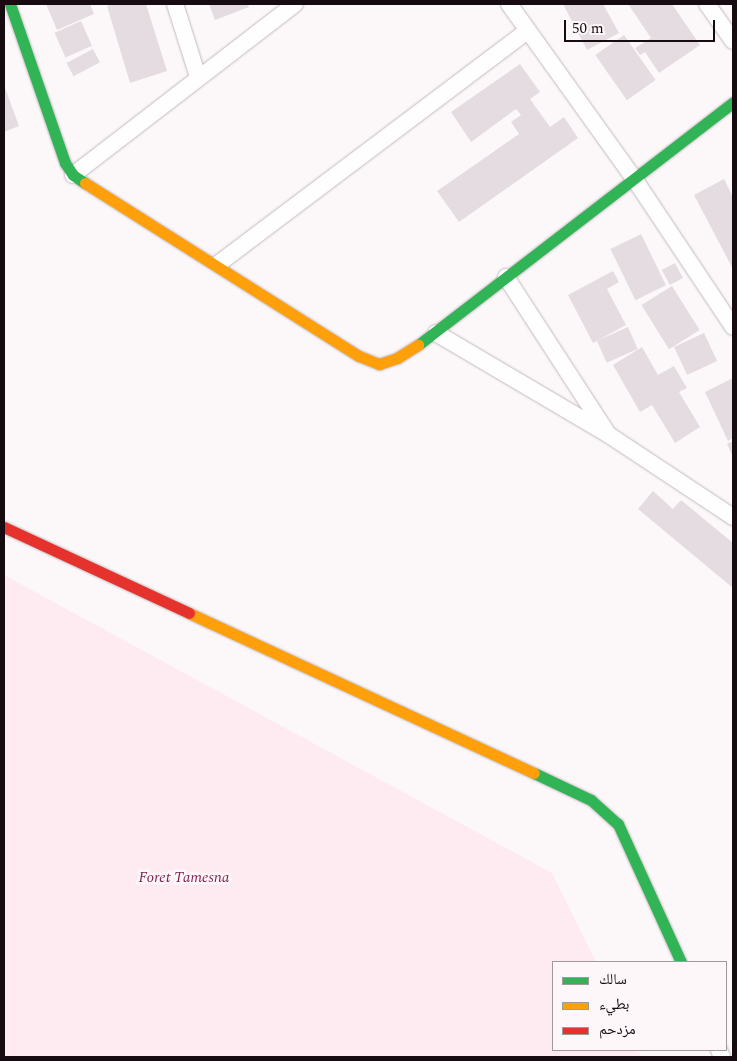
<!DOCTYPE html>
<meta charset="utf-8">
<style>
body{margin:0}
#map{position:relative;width:737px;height:1061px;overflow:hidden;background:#fcf8fa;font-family:Spectral,"Noto Naskh Arabic",serif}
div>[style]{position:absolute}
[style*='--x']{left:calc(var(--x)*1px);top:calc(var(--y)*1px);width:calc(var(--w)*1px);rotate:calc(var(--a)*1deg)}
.green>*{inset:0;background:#feebf2}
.building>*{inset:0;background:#e4dce0;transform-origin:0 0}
.roads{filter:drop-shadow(0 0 1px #c2babe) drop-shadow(0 0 1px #c2babe)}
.street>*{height:16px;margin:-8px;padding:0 8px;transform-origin:8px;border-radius:8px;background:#fffefe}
.fast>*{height:11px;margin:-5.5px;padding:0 5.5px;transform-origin:5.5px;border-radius:5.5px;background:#30b455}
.slow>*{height:11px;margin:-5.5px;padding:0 5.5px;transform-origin:5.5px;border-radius:5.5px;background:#ff9f0a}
.jam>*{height:11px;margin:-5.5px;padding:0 5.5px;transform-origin:5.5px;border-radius:5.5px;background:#e5322d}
span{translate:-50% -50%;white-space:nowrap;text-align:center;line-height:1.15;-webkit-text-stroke:5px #fdf7f9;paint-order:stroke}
.park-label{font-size:15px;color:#7f2253;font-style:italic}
.frame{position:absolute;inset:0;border:5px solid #160b10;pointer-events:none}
.legend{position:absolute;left:552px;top:961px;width:175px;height:90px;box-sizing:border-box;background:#fdf7f9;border:1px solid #a1999c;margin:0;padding:6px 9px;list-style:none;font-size:15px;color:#160b10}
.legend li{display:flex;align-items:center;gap:10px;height:25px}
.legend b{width:25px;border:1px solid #a1999c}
.scale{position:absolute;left:564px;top:20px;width:151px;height:22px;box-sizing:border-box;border:2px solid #160b10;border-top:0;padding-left:6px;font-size:15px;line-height:18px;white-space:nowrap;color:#160b10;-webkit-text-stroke:4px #fdf7f9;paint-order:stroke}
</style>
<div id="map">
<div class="green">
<div style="clip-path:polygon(4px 575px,552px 873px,596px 962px,553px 962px,553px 1050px,638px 1050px,642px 1057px,4px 1057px)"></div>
</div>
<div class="building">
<div style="clip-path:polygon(46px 4px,90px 4px,94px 14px,57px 30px)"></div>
<div style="clip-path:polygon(114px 4px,146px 4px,167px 71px,130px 83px,107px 6px)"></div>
<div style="clip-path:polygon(209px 4px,248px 4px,249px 7px,215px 20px)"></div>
<div style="clip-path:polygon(563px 4px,603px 4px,619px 33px,587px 50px)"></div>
<div style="clip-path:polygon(628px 4px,672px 4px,700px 45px,659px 73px,645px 52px,640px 55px,635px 48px,651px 38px)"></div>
<div style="left:81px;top:21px;width:27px;height:29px;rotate:66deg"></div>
<div style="left:624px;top:35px;width:55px;height:35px;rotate:55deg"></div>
<div style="left:93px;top:49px;width:15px;height:30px;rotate:62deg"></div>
<div style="clip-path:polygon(520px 64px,540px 92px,530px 99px,550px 127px,564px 117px,578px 138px,459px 222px,437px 191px,519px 134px,511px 122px,521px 115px,516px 109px,471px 142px,451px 112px)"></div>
<div style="clip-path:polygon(4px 85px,19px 126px,4px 132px)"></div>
<div style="clip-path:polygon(724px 179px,733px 197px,733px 269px,694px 195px)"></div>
<div style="left:641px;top:234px;width:57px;height:34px;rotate:64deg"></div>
<div style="left:675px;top:263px;width:17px;height:15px;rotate:62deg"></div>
<div style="clip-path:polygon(613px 271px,619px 282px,607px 289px,626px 325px,593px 343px,568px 295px)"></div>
<div style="left:672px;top:286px;width:52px;height:36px;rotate:58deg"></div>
<div style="left:628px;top:327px;width:24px;height:34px;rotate:66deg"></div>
<div style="left:704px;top:333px;width:31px;height:33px;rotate:65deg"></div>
<div style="clip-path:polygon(642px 347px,658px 375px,674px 366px,687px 388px,679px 392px,700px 427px,675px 443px,652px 405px,640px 412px,613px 365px)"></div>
<div style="clip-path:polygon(733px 378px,733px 438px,728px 441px,705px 392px)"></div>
<div style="clip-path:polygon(733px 441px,733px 457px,727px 444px)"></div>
<div style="clip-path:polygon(653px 491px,673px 509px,681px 500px,733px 543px,733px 588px,638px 509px)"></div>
</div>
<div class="roads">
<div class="street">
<div style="--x:175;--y:4;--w:77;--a:72.5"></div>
<div style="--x:509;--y:4;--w:213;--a:54.4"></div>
<div style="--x:633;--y:177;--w:180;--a:56.3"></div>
<div style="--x:707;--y:4;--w:45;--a:54.9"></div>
<div style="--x:73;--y:175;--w:280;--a:-37.6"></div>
<div style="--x:218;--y:264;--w:388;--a:-37"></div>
<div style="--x:506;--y:277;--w:184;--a:57"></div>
<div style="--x:436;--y:333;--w:201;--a:30.5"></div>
<div style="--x:609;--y:435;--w:149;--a:33.5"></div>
<div style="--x:719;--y:1050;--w:8;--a:67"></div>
</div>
<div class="fast">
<div style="--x:10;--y:4;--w:168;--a:70.9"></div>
<div style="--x:65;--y:163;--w:14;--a:56"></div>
<div style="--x:73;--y:175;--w:14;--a:34"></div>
<div style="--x:418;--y:345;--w:398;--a:-37.6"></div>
<div style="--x:534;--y:773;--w:63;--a:25.3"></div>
<div style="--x:591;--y:800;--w:36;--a:42"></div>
<div style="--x:618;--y:824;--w:152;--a:65.5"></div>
</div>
<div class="slow">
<div style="--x:85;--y:183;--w:324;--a:32.3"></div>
<div style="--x:359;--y:356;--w:22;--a:22"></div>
<div style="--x:379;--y:364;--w:19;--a:-18"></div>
<div style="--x:397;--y:358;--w:25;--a:-32"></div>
<div style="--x:189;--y:613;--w:380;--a:24.9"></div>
</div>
<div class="jam">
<div style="--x:4;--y:527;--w:204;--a:24.9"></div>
</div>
</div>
<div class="park-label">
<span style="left:184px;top:878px">Foret Tamesna</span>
</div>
<div class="frame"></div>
<ul class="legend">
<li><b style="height:6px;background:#30b455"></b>سالك</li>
<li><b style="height:6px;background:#ff9f0a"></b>بطيء</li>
<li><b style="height:6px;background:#e5322d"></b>مزدحم</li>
</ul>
<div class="scale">50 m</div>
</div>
